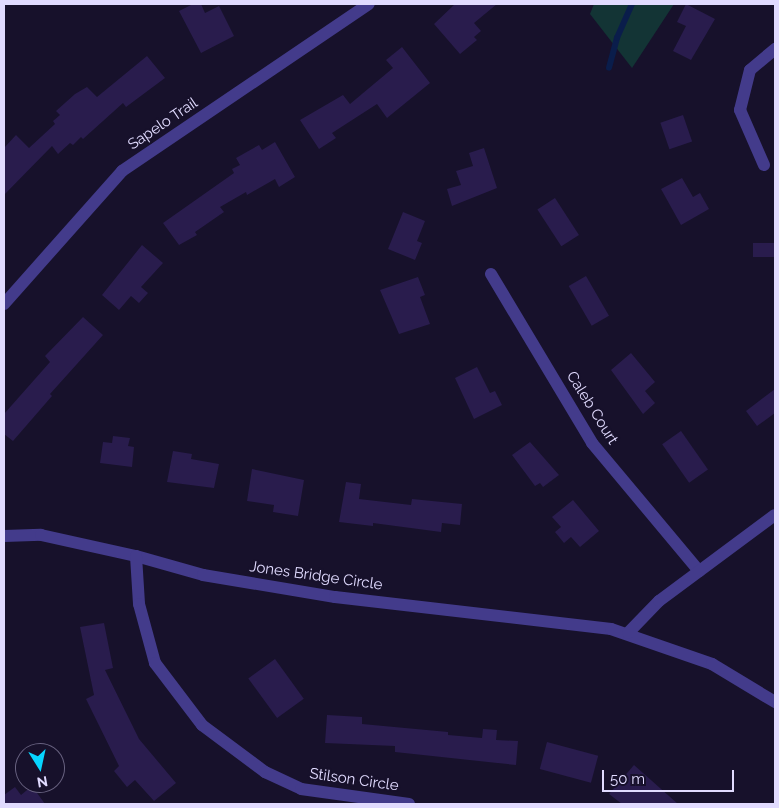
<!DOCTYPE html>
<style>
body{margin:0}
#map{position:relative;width:779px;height:808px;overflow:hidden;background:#17112b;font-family:Raleway,sans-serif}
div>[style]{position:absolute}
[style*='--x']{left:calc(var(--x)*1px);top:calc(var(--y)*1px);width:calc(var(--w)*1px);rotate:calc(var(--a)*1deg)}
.green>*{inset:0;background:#133435}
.stream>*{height:5.5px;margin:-2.75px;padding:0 2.75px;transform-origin:2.75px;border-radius:2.75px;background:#0a1d4b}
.building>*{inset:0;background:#291c4d;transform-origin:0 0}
.minor>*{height:12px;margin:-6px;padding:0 6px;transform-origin:6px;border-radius:6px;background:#433b8b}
span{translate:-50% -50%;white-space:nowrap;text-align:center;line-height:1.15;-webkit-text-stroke:4px #17112b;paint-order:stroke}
.street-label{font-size:15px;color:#e1dbff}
.frame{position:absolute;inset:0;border:5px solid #e1dbff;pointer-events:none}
.north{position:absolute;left:15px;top:743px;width:50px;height:50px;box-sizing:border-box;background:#17112b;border:1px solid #686280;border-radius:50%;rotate:170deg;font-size:14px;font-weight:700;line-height:20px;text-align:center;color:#e1dbff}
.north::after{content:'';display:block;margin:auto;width:18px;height:22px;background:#07d5ff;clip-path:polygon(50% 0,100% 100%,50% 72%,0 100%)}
.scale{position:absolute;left:602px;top:770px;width:132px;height:22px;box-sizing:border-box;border:2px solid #e1dbff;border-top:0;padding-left:6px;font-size:15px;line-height:18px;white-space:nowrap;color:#e1dbff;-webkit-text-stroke:4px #17112b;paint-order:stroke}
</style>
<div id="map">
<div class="green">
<div style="clip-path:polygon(594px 4px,674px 4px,632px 68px,590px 14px)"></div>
</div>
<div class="stream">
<div style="--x:609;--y:68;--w:31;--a:-75"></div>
<div style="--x:617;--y:38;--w:37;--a:-66"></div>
</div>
<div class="building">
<div style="clip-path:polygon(193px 4px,201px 4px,205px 13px,219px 6px,234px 36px,201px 53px,179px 11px)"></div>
<div style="clip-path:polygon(455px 4px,497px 4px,474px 23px,481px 31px,474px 37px,477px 40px,460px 54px,434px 24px)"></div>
<div style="clip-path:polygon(686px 4px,715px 19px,691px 60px,673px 51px,686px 26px,677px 22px)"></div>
<div style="clip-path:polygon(402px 47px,430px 83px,387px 118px,377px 104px,332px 133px,336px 138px,319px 149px,300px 120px,343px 95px,350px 104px,393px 68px,386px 60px)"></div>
<div style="clip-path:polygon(147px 56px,165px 78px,126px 107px,123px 103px,83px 139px,81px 137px,73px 145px,70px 143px,58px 154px,52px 146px,4px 195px,4px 148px,16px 135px,29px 148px,55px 124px,53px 121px,60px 115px,56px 111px,75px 94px,87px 87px,97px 97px)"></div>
<div style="left:683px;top:115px;width:28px;height:24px;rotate:71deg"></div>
<div style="clip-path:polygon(275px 142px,295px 177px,279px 187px,275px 179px,247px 195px,246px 192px,220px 207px,224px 212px,195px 232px,197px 235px,179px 245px,163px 223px,234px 173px,232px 169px,240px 165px,236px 158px,259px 145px,262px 150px)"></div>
<div style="clip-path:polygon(484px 148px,497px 188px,452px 206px,447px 189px,461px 185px,456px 171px,473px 166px,469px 153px)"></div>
<div style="clip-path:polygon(682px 178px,693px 197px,700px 193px,709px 209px,681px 225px,661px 189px)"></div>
<div style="left:555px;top:198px;width:44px;height:21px;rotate:57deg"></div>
<div style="clip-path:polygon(403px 212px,425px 221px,417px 241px,422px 243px,415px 260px,388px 249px)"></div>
<div style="left:775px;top:243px;width:14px;height:22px;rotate:90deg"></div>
<div style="clip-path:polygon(142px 245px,163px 263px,141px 287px,148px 293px,139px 303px,131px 296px,119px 310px,102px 295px)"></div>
<div style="left:586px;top:276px;width:46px;height:20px;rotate:60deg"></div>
<div style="clip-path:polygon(418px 277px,425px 295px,420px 297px,430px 324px,399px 334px,380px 290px)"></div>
<div style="clip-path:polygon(83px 317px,103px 335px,50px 394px,52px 396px,13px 441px,4px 434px,4px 414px,50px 362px,45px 356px)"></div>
<div style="clip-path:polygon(631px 353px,655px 382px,645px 391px,655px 403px,643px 414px,611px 370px)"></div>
<div style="clip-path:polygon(477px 367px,490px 393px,495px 391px,502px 405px,474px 419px,455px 378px)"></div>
<div style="clip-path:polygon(775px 389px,775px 413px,757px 426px,746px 411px)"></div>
<div style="left:681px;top:431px;width:47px;height:23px;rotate:55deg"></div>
<div style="clip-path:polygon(113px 436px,130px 438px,128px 446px,134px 447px,132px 467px,100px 463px,103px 442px,112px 443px)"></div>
<div style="clip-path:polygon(530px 442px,559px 475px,543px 487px,540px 483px,535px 486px,512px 455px)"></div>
<div style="clip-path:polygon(173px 451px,192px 454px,191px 459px,219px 464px,214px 488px,167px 482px)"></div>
<div style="clip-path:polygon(252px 469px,304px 480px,298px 516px,273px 512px,274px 505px,247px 501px)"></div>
<div style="clip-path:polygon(346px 482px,361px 484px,359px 499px,411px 505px,412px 499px,462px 504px,460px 525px,442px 523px,441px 532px,373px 523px,373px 526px,339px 522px)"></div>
<div style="clip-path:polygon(573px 500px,599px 531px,580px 547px,571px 537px,564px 543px,555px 532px,561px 527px,552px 517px)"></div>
<div style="clip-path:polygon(104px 623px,113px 668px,105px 670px,139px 739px,176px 783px,154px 801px,135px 780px,127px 787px,114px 771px,119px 766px,86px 699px,94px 695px,80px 627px)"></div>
<div style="left:275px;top:659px;width:49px;height:33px;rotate:54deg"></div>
<div style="clip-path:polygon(327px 715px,362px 717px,362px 724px,448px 732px,448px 735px,482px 738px,483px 729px,497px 730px,496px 740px,518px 741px,516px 765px,395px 752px,395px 746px,325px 743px)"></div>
<div style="left:547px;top:742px;width:53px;height:28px;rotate:15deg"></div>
<div style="clip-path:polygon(634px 765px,678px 804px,622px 804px,609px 794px)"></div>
<div style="clip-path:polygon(32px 786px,45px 804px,4px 804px,4px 795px,15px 787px,21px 795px)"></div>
</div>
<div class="minor">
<div style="--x:764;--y:165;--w:60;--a:-113.6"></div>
<div style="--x:740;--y:110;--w:41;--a:-76"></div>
<div style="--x:750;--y:70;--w:33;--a:-40"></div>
<div style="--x:491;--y:274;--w:197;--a:59.1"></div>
<div style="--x:592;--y:443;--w:167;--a:50.1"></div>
<div style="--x:4;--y:304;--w:178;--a:-48.4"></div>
<div style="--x:122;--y:171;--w:298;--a:-34.1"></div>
<div style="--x:4;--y:536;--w:37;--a:-2"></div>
<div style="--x:41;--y:535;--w:97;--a:12.5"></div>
<div style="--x:136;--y:556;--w:70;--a:15.8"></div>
<div style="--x:203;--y:575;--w:134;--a:9.5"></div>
<div style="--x:335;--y:597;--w:278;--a:6.6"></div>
<div style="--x:611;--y:629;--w:107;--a:19.1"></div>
<div style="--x:712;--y:664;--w:74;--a:31.1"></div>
<div style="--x:136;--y:556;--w:48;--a:86.4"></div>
<div style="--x:139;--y:604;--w:61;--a:74.8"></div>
<div style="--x:155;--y:663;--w:78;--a:52.8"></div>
<div style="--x:202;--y:725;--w:79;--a:36.7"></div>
<div style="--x:265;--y:772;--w:40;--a:25"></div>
<div style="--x:301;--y:789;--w:109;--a:7.9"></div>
<div style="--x:628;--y:633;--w:45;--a:-45.9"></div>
<div style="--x:659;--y:601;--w:144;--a:-36.6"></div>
</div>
<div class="street-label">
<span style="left:163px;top:124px;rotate:-34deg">Sapelo Trail</span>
<span style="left:592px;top:408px;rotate:58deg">Caleb Court</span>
<span style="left:316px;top:576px;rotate:8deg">Jones Bridge Circle</span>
<span style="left:354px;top:780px;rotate:8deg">Stilson Circle</span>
</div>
<div class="frame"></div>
<div class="north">N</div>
<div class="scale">50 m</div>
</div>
